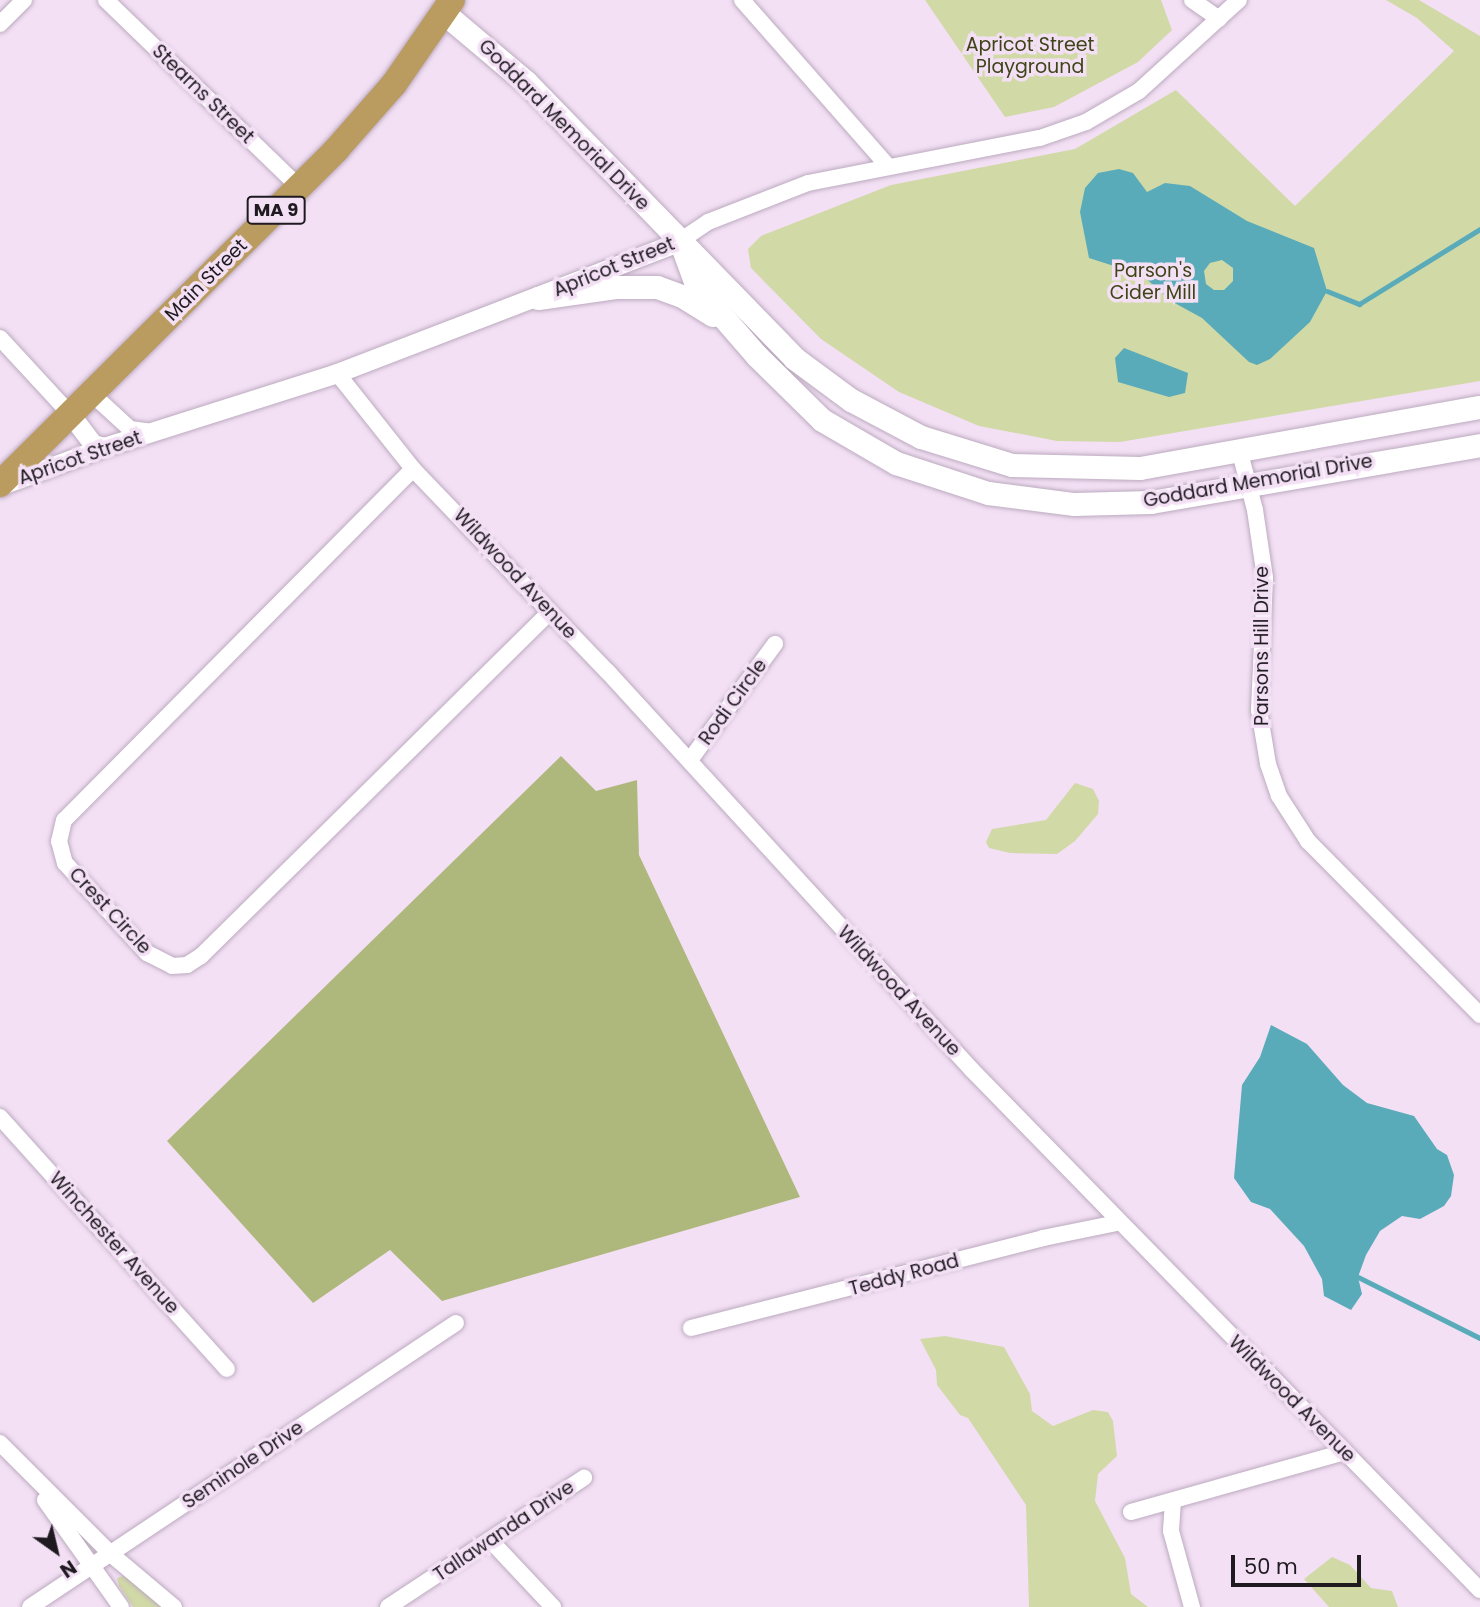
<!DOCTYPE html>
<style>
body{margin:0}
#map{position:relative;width:1480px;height:1607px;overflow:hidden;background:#f3e0f5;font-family:Poppins,sans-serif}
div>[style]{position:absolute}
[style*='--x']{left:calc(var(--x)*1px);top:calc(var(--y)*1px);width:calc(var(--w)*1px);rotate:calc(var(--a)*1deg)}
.green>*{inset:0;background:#d1d9a7}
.forest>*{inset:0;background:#afb87c}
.water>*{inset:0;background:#5aabb9}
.stream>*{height:5px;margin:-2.5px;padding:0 2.5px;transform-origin:2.5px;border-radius:2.5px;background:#5aabb9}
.roads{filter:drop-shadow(0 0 2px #bcaabf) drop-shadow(0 0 2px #bcaabf)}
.minor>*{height:16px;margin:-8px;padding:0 8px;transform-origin:8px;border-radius:8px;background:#fff}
.tertiary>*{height:19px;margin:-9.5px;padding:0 9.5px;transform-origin:9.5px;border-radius:9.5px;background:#fff}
.secondary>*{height:23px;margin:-11.5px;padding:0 11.5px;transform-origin:11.5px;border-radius:11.5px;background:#fff}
.trunk>*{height:26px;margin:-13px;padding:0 13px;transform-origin:13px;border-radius:13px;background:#ba9b60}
span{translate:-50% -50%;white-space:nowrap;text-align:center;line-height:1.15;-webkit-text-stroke:7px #f3e0f5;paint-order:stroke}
.shield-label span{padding:2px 5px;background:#f3e0f5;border:2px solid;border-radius:5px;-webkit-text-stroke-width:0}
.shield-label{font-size:18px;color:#1f1920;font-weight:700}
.park-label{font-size:19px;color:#3f4417}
.street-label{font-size:19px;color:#1f1920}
.north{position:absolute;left:21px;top:1516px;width:70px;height:70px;-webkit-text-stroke:5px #f3e0f5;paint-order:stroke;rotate:146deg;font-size:19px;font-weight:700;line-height:28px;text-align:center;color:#1f1920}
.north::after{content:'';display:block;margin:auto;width:24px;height:32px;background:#1f1920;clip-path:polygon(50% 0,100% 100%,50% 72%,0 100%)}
.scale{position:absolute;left:1231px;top:1555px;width:130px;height:32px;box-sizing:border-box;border:4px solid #1f1920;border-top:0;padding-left:9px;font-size:21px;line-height:24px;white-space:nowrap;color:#1f1920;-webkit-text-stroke:5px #f3e0f5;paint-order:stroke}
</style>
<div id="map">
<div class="green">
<div style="clip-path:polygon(925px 0,1161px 0,1172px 30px,1138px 62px,1054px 107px,1005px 117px)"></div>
<div style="clip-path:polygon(1386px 0,1419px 0,1480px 36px,1480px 381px,1120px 442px,1057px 441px,979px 426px,899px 392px,821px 339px,751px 268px,748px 249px,761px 236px,891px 185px,1075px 149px,1176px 90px,1295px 206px,1454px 51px,1417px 18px)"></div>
<div style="clip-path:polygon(1075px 783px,1093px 789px,1099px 801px,1098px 814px,1075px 841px,1057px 854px,1010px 853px,989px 848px,986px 842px,992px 829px,1046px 820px)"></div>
<div style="clip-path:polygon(945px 1336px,1004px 1347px,1030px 1394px,1032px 1411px,1053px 1426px,1093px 1410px,1108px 1412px,1113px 1421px,1117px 1456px,1098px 1474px,1095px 1501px,1125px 1558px,1131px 1594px,1148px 1607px,1029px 1607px,1026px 1505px,968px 1418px,960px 1415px,937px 1385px,936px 1370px,920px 1339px)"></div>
<div style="clip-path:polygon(1332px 1557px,1350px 1565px,1371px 1588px,1392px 1591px,1398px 1607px,1329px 1607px,1304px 1579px)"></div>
<div style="clip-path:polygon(123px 1576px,130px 1578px,163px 1607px,133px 1607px,119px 1586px,117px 1578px)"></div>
</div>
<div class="forest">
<div style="clip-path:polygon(561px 756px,596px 791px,637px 780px,639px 855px,800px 1197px,442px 1301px,390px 1250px,313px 1303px,167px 1141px)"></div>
</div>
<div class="water">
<div style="clip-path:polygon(evenodd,1119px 169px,1133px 173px,1147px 192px,1165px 183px,1190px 186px,1247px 221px,1314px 248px,1327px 291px,1310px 322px,1270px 359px,1257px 365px,1249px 362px,1202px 318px,1171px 301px,1142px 275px,1089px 258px,1080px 212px,1085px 188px,1098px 173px,1119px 169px,1222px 260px,1233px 268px,1233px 281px,1224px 290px,1214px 290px,1206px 284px,1204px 271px,1210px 263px,1222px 260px)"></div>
<div style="clip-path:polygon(1124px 348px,1188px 373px,1185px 393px,1169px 397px,1118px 382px,1115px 358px)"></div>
<div style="clip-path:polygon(1271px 1025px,1307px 1044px,1343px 1085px,1367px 1103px,1414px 1116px,1437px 1149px,1447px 1155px,1454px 1175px,1451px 1196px,1444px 1206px,1420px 1219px,1402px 1216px,1380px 1231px,1366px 1255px,1358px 1277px,1362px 1294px,1351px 1310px,1324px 1296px,1322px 1279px,1304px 1246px,1270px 1209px,1251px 1202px,1234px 1178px,1242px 1085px,1260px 1057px)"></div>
</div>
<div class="stream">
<div style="--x:1327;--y:291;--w:35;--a:22"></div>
<div style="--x:1359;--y:304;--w:142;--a:-31.8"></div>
<div style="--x:1358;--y:1277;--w:136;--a:26.6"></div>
</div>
<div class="roads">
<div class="minor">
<div style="--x:106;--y:0;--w:269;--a:44.1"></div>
<div style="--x:742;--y:0;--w:220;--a:48.7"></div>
<div style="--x:1192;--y:0;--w:33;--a:35"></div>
<div style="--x:0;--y:24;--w:34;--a:-45"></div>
<div style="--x:680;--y:241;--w:34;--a:-34"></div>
<div style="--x:708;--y:222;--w:107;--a:-21.3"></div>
<div style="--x:808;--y:183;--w:236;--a:-11"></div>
<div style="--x:1040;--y:138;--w:49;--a:-19.2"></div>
<div style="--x:1086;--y:122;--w:61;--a:-30.3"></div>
<div style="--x:1139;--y:91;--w:135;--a:-42.3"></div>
<div style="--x:0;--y:338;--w:105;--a:47.3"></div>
<div style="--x:337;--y:373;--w:122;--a:51.6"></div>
<div style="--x:413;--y:469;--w:280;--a:46.2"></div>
<div style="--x:607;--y:671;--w:541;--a:47.55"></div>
<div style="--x:972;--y:1070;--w:727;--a:45.67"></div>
<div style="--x:92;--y:394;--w:52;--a:42.6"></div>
<div style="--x:130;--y:429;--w:17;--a:7"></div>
<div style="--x:1239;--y:449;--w:63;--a:75.3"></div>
<div style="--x:1255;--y:510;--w:69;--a:81.6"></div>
<div style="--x:1265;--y:578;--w:132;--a:92.6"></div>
<div style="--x:1259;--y:710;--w:55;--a:80.5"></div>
<div style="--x:1268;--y:764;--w:34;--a:71"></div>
<div style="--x:1279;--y:796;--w:54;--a:57.2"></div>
<div style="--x:1308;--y:841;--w:245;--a:45.3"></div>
<div style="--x:413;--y:469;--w:495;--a:134.8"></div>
<div style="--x:64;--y:820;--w:22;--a:103"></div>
<div style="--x:59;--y:841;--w:23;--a:75"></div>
<div style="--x:65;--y:863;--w:122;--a:47.7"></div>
<div style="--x:147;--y:953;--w:28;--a:27"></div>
<div style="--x:172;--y:966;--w:15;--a:-4"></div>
<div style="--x:187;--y:965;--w:17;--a:-33"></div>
<div style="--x:201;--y:956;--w:490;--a:-44.6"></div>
<div style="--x:690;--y:760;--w:144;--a:-53.8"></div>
<div style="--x:0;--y:1117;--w:339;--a:48"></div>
<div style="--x:691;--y:1328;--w:363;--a:-14.3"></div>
<div style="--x:1043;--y:1238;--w:76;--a:-11.5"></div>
<div style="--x:0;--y:1443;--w:158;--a:45"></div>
<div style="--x:112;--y:1555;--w:81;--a:40"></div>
<div style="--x:45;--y:1500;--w:131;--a:54.6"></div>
<div style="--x:1173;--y:1501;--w:30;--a:94"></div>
<div style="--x:1171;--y:1531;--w:79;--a:74.6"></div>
<div style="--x:1131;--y:1512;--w:222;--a:-15.7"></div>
<div style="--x:491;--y:1541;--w:91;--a:46.8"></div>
<div style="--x:30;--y:1607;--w:512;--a:-33.69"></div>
<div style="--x:388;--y:1607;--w:235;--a:-33.4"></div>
</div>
<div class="tertiary">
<div style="--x:71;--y:415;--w:36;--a:53"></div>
<div style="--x:93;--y:444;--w:11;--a:15"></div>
<div style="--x:4;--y:484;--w:107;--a:-20.3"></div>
<div style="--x:104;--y:447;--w:244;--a:-17.6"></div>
<div style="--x:337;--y:373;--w:368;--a:-21"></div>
</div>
<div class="secondary">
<div style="--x:444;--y:13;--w:107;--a:40.1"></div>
<div style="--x:526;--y:82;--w:385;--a:45.8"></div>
<div style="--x:794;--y:358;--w:71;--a:36.4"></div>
<div style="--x:851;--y:400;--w:79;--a:27.9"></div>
<div style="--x:921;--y:437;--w:95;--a:17.1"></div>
<div style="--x:1012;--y:465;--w:128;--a:1.3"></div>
<div style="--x:1140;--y:468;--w:345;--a:-10.2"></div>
<div style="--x:682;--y:246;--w:44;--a:69.9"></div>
<div style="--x:697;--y:287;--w:91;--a:49"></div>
<div style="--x:757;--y:356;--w:91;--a:44.6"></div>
<div style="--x:822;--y:420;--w:86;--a:30.2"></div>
<div style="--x:896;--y:463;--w:97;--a:18.1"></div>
<div style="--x:988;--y:493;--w:87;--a:7.3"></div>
<div style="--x:1074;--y:504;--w:77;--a:-1.5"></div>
<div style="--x:1151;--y:502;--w:334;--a:-9.8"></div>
<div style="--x:538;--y:298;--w:78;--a:-8.1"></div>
<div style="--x:615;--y:287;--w:42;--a:0"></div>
<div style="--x:657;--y:287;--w:27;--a:20"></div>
<div style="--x:682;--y:296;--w:36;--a:32"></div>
</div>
<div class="trunk">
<div style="--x:0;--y:484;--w:474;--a:-44.8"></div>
<div style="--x:336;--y:150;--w:88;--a:-48.7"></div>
<div style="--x:394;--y:84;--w:102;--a:-55.4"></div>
</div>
</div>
<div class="shield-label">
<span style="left:276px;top:210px">MA 9</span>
</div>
<div class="park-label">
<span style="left:1030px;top:56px">Apricot Street<br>Playground</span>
<span style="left:1153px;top:282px">Parson's<br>Cider Mill</span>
</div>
<div class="street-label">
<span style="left:203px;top:94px;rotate:44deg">Stearns Street</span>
<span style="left:564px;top:125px;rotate:45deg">Goddard Memorial Drive</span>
<span style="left:614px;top:267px;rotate:-22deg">Apricot Street</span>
<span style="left:206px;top:280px;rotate:-45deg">Main Street</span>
<span style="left:80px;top:458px;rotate:-19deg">Apricot Street</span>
<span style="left:1258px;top:481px;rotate:-10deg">Goddard Memorial Drive</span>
<span style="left:515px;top:574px;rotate:47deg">Wildwood Avenue</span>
<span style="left:1262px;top:646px;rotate:-90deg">Parsons Hill Drive</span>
<span style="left:733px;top:702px;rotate:-54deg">Rodi Circle</span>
<span style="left:110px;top:911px;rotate:47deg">Crest Circle</span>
<span style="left:899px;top:991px;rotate:47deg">Wildwood Avenue</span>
<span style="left:114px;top:1243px;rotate:48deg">Winchester Avenue</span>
<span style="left:904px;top:1275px;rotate:-15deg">Teddy Road</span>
<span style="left:1292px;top:1399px;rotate:45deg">Wildwood Avenue</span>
<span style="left:243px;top:1465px;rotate:-34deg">Seminole Drive</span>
<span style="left:504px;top:1531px;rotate:-34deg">Tallawanda Drive</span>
</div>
<div class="north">N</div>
<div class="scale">50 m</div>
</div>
